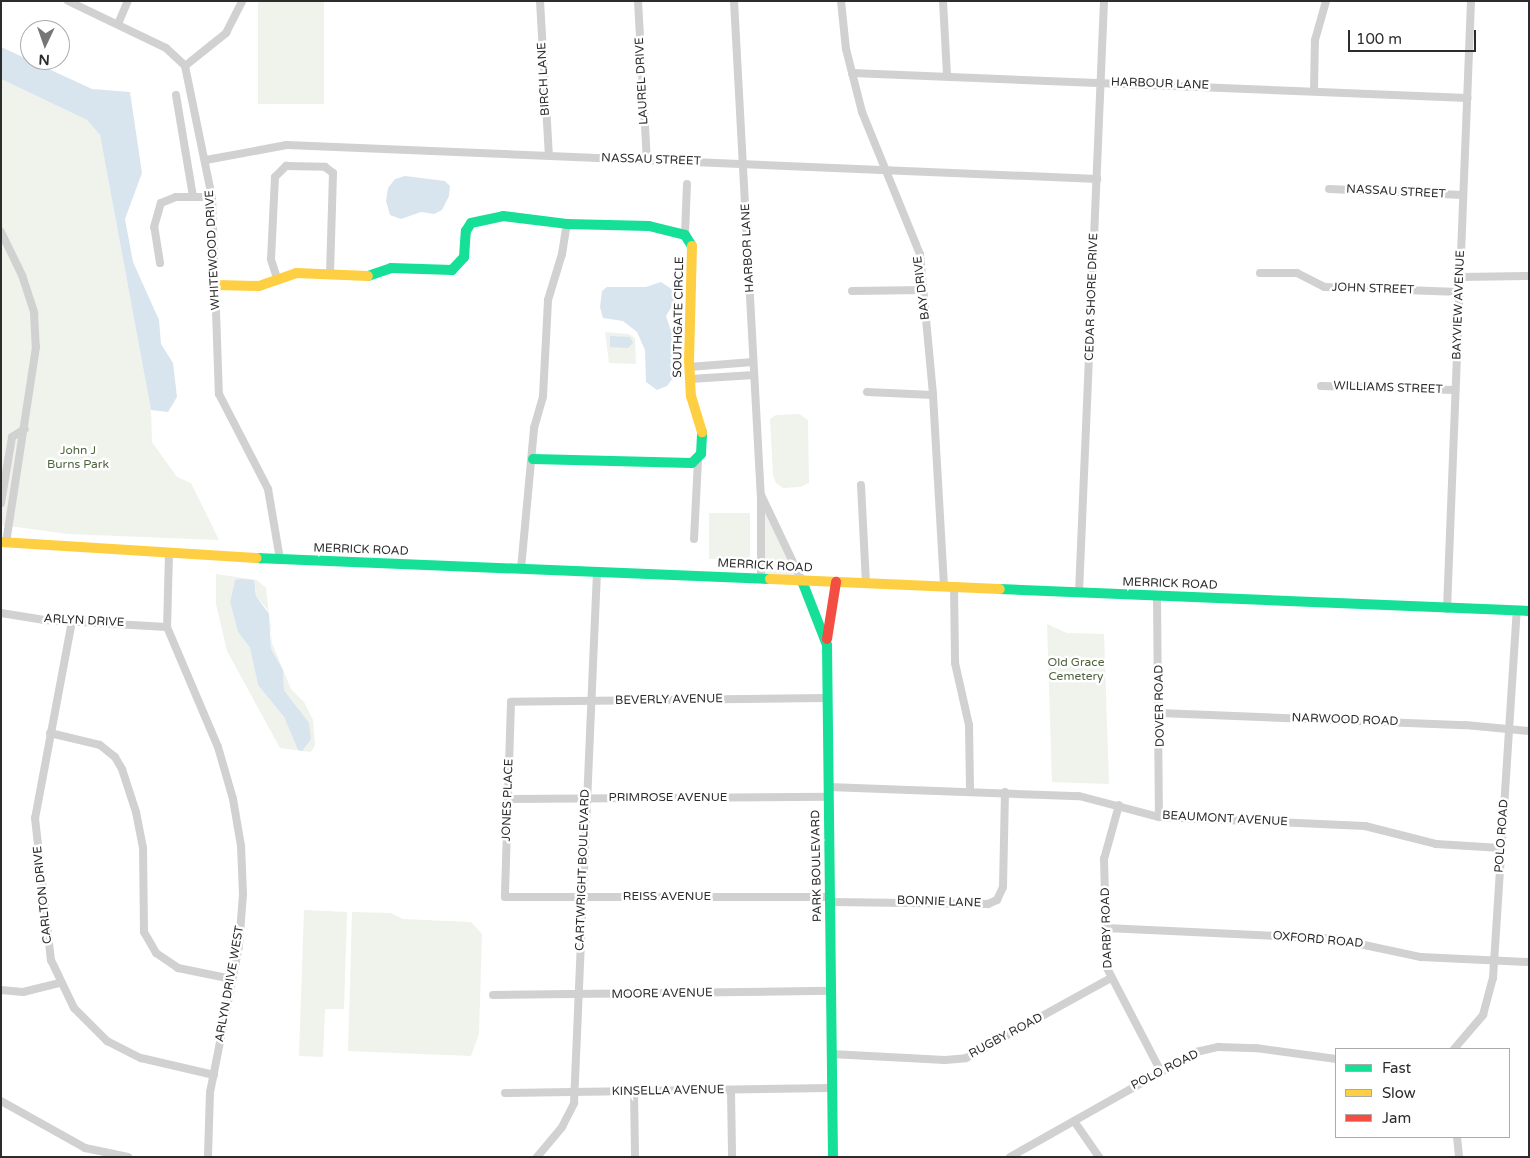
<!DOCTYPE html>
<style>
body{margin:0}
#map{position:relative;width:1530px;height:1158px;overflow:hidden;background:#fff;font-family:"Varela Round",sans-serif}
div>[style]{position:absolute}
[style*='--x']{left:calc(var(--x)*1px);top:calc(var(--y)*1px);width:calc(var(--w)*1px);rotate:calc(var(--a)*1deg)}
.green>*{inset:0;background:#eff3eb;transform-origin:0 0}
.water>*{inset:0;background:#d8e5ee}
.street>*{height:8px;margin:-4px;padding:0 4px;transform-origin:4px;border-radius:4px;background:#d1d1d1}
.fast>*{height:10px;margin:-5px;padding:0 5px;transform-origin:5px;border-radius:5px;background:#16e098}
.slow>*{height:10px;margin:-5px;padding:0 5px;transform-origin:5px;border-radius:5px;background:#ffcf43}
.jam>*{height:10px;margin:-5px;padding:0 5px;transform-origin:5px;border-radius:5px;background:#f24e42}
span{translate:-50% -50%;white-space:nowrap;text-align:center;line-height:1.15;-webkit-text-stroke:5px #fff;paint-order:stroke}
.street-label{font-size:12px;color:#2c2c2c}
.park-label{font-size:12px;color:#4e643e}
.frame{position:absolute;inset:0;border:2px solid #2c2c2c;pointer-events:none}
.legend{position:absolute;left:1335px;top:1048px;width:175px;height:90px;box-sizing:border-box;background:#fff;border:1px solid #ababab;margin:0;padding:6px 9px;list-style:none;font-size:15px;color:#2c2c2c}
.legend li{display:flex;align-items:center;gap:10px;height:25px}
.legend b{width:25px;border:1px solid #ababab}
.north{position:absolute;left:20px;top:20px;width:50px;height:50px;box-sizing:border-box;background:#fff;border:1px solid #ababab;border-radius:50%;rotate:183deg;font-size:14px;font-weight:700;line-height:20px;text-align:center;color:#2c2c2c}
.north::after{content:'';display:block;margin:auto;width:18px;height:22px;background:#767676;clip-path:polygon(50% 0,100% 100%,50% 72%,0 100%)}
.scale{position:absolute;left:1348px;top:30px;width:128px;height:22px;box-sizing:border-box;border:2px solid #2c2c2c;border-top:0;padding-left:6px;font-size:15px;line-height:18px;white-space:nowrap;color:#2c2c2c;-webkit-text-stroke:4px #fff;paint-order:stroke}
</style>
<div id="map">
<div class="green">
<div style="left:258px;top:1px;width:66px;height:103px"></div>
<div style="clip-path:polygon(1px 79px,87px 120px,100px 135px,151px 410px,152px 442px,177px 477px,191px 483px,219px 540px,68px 534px,1px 525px)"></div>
<div style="clip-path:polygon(605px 332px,629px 334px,635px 338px,636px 364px,609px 363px)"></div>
<div style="clip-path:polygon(799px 414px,808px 420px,809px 483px,800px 487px,783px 488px,776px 483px,773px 475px,770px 419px,776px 415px)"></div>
<div style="clip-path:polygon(762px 499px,800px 580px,762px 578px)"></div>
<div style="left:709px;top:513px;width:41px;height:46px"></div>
<div style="clip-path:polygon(evenodd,216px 574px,257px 580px,266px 588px,272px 643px,291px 689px,304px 702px,313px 720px,315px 745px,311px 752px,280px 748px,227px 651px,216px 604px,216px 574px,234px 584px,256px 589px,256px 596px,267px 609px,271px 625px,271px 650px,283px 670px,284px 690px,298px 708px,298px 750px,284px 717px,258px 685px,250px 648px,238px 632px,230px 602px,234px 584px)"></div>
<div style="clip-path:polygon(1047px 624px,1067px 633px,1104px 634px,1109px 784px,1052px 782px)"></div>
<div style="clip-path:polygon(304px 910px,347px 912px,344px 1009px,325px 1009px,323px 1057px,299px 1056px)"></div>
<div style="clip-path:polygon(352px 912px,391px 913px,403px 919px,471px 922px,482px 934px,479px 1034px,471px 1056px,348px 1051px)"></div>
</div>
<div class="water">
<div style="clip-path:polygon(1px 47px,92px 89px,130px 92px,142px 173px,125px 219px,133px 262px,159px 320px,161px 344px,173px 363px,177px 397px,168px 412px,151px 410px,100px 135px,87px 120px,1px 79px)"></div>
<div style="clip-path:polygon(405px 176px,445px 181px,450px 186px,449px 196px,442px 210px,434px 214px,421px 212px,401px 219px,390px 215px,386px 201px,388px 188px,395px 179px)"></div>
<div style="clip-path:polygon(661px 282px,673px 290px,675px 301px,666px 316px,674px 340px,676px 374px,667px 386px,657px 390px,646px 382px,645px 350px,637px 332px,623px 321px,603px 318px,600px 307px,602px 291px,607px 287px,646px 287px)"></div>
<div style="clip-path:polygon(610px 336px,630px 337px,633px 343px,628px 348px,610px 347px)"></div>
<div style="clip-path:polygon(240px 579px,254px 580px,256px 596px,269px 614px,271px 649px,283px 670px,284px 690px,309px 723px,311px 739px,302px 751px,298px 750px,284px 717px,258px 685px,250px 648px,238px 632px,230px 602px,235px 580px)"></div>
</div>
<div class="street">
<div style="--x:68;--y:1;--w:109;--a:25.6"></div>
<div style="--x:166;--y:48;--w:26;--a:43"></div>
<div style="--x:185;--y:66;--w:134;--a:78.4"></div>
<div style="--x:212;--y:197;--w:197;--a:88"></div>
<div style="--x:219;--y:394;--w:107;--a:62.7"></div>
<div style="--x:268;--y:489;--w:71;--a:80.3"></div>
<div style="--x:540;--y:1;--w:155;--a:86.7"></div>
<div style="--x:638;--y:1;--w:159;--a:86.8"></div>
<div style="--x:734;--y:1;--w:495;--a:86.9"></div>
<div style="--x:761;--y:495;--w:84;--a:90"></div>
<div style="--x:841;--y:1;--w:48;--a:84.1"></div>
<div style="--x:846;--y:49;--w:65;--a:75.7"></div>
<div style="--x:862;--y:112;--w:153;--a:67.8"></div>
<div style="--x:920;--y:254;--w:142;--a:84.7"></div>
<div style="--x:933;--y:395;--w:192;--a:86.7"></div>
<div style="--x:943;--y:1;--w:74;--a:86.9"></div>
<div style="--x:118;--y:24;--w:25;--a:-67"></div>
<div style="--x:185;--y:66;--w:53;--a:-38.8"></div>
<div style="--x:226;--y:33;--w:36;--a:-63"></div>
<div style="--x:852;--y:73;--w:616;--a:2.33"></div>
<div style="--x:1314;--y:90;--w:50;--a:-88.9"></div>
<div style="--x:1315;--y:40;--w:41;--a:-74.2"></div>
<div style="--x:176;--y:95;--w:103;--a:80.5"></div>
<div style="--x:206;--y:160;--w:82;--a:-10.5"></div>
<div style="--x:287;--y:145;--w:811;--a:2.4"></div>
<div style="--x:1329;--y:189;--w:134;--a:2.6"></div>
<div style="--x:1;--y:232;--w:48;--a:64"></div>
<div style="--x:22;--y:275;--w:40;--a:72"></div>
<div style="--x:34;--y:313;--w:34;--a:87"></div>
<div style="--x:36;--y:347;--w:198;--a:98.7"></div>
<div style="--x:685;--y:235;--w:51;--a:-87.8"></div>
<div style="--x:160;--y:263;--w:36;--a:-99"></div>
<div style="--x:154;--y:227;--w:25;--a:-74"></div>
<div style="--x:161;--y:203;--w:16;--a:-22"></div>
<div style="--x:176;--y:197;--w:36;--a:0"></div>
<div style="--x:1260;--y:273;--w:37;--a:0"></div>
<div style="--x:1297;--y:273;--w:30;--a:27"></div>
<div style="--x:1324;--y:287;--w:135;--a:2.1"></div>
<div style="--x:1460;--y:277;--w:69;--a:-0.8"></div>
<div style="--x:277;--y:278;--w:20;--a:-108"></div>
<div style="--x:271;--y:259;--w:82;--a:-87.2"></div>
<div style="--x:275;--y:177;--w:16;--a:-45"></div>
<div style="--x:286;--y:166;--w:39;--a:1"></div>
<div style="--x:325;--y:167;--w:10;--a:37"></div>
<div style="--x:333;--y:173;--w:101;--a:91.7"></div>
<div style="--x:852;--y:291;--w:72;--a:-0.8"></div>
<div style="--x:689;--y:367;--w:64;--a:-4.5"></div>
<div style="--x:690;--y:379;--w:64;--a:-3.6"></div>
<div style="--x:1321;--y:386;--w:134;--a:1.7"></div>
<div style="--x:867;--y:392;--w:66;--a:2.6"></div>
<div style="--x:861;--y:485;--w:98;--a:87.1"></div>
<div style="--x:762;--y:497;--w:93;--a:64.5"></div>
<div style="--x:1;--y:503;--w:67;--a:-80.5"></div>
<div style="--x:12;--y:437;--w:15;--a:-32"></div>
<div style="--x:694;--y:539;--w:80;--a:-87.1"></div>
<div style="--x:169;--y:553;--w:74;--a:91.5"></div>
<div style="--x:167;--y:627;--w:130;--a:67"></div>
<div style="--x:218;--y:747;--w:54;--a:73.9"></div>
<div style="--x:233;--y:799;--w:48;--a:80.3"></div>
<div style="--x:241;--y:846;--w:48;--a:87.6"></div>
<div style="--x:243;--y:894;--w:52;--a:94.4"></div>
<div style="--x:239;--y:946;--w:149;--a:101.2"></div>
<div style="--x:210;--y:1092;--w:65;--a:91.8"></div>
<div style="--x:521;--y:569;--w:142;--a:-84.7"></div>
<div style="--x:534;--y:428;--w:33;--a:-74"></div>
<div style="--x:543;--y:396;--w:96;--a:-87"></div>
<div style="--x:548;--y:300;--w:48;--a:-73.1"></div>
<div style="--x:562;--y:254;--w:30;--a:-81"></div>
<div style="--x:954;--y:587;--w:76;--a:89.2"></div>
<div style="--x:955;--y:663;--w:64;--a:77.3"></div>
<div style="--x:969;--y:725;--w:66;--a:89.1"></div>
<div style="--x:1079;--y:593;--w:593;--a:-87.58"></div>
<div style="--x:1157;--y:596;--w:221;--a:89.5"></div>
<div style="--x:1447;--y:609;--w:608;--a:-87.74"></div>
<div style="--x:1;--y:613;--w:44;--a:9.2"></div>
<div style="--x:44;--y:620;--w:123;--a:3.3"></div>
<div style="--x:72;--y:621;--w:200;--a:100.6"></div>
<div style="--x:35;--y:818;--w:143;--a:83.6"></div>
<div style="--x:51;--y:960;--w:53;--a:64.4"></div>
<div style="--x:74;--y:1008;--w:47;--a:45"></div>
<div style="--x:107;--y:1041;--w:38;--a:27"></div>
<div style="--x:141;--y:1058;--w:75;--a:13.1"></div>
<div style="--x:827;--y:698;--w:316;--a:179.3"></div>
<div style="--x:511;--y:702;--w:195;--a:91.8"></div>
<div style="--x:505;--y:897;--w:325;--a:0"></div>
<div style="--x:1160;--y:713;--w:305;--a:2.3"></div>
<div style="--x:1465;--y:725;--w:64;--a:5.4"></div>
<div style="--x:50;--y:733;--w:51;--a:13.5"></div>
<div style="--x:100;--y:745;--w:19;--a:39"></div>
<div style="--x:115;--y:757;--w:14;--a:60"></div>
<div style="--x:122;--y:769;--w:45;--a:72"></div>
<div style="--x:136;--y:812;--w:37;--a:79"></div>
<div style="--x:143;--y:848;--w:84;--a:89.3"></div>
<div style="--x:144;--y:932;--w:24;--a:60"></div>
<div style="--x:156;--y:953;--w:27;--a:34"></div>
<div style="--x:178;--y:968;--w:55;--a:11.5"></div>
<div style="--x:828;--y:787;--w:251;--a:2.1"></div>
<div style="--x:1079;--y:796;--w:83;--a:14.7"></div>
<div style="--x:1159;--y:817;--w:206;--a:2.5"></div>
<div style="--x:1365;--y:826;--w:73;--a:14.2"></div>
<div style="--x:1436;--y:844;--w:65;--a:3.5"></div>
<div style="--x:508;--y:799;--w:321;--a:-0.4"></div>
<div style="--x:1119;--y:805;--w:56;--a:105.5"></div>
<div style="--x:1104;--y:859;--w:109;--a:88.4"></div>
<div style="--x:1107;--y:968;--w:115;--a:62.5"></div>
<div style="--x:830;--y:902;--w:158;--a:0.7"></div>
<div style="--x:988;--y:904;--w:10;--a:-24"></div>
<div style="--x:997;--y:900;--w:14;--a:-65"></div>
<div style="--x:1003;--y:887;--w:95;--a:-88.8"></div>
<div style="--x:1106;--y:928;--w:230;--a:2.7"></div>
<div style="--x:1336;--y:939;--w:87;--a:12"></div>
<div style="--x:1421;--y:957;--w:108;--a:2.7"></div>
<div style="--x:1;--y:990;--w:22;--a:5"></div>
<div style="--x:23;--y:992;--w:37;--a:-14"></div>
<div style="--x:493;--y:995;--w:338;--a:-0.7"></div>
<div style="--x:1454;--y:1049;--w:45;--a:-49.5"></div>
<div style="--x:1483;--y:1015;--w:38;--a:-75"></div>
<div style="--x:1493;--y:978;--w:368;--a:-86.3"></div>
<div style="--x:831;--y:1054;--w:114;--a:3"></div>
<div style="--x:945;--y:1060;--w:21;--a:-5"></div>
<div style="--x:966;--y:1058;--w:166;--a:-28.9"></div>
<div style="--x:731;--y:1090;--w:67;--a:89.1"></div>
<div style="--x:634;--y:1091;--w:66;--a:89.1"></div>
<div style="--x:505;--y:1093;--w:326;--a:-0.9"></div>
<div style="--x:1;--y:1101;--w:96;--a:29.2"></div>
<div style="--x:85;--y:1148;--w:44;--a:11.8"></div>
<div style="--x:1074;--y:1121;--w:44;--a:55.2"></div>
<div style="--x:1457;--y:1137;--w:20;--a:84"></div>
<div style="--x:537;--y:1157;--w:39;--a:-50"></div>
<div style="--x:562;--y:1127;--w:27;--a:-63"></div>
<div style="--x:574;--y:1103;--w:531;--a:-87.52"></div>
<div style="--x:1010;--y:1157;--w:214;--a:-29.4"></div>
<div style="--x:1196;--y:1052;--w:23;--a:-13"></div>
<div style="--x:1218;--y:1047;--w:38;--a:2"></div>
<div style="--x:1256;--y:1048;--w:81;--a:7.8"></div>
</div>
<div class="fast">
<div style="--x:368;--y:276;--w:24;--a:-19"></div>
<div style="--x:391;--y:268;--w:61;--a:1.9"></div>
<div style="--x:452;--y:270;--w:18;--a:-47"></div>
<div style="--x:464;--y:257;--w:26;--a:-86"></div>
<div style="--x:466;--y:231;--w:9;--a:-58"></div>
<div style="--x:471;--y:223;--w:33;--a:-12"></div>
<div style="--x:503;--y:216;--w:64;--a:7.1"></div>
<div style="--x:567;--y:224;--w:82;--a:1.4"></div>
<div style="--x:649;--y:226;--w:37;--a:14"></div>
<div style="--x:685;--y:235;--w:13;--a:58"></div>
<div style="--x:533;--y:459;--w:159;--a:1.4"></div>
<div style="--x:692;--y:463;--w:13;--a:-45"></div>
<div style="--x:701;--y:454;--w:22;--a:-87"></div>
<div style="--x:256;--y:558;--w:514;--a:2.34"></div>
<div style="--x:802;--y:581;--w:69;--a:68.7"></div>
<div style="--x:827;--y:645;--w:512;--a:89.33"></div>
<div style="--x:1000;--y:589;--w:529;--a:2.38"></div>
</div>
<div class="slow">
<div style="--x:692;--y:246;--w:114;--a:91.5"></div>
<div style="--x:689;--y:360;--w:36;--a:87"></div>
<div style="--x:691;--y:396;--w:38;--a:73"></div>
<div style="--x:216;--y:285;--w:43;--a:1.3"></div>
<div style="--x:259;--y:286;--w:39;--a:-19"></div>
<div style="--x:296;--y:273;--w:72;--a:2.4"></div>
<div style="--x:1;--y:542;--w:256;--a:3.6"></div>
<div style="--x:770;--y:579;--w:230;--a:2.5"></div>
</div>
<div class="jam">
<div style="--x:827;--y:639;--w:58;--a:-81"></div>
</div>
<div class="street-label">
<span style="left:544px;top:79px;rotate:-93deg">BIRCH LANE</span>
<span style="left:642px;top:81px;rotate:-93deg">LAUREL DRIVE</span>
<span style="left:1160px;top:84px;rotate:2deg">HARBOUR LANE</span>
<span style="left:651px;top:160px;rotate:2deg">NASSAU STREET</span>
<span style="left:1396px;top:192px;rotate:3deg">NASSAU STREET</span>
<span style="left:748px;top:248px;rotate:-93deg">HARBOR LANE</span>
<span style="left:213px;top:250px;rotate:-93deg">WHITEWOOD DRIVE</span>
<span style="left:922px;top:288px;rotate:-97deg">BAY DRIVE</span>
<span style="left:1373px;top:289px;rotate:2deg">JOHN STREET</span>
<span style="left:1092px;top:297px;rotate:-88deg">CEDAR SHORE DRIVE</span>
<span style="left:1459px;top:305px;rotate:-88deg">BAYVIEW AVENUE</span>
<span style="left:679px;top:317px;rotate:-89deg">SOUTHGATE CIRCLE</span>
<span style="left:1388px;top:388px;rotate:2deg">WILLIAMS STREET</span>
<span style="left:361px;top:550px;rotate:2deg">MERRICK ROAD</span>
<span style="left:765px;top:566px;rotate:3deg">MERRICK ROAD</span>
<span style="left:1170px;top:584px;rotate:2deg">MERRICK ROAD</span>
<span style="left:84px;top:621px;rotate:3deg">ARLYN DRIVE</span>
<span style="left:669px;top:700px;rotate:-1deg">BEVERLY AVENUE</span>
<span style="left:1160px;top:706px;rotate:-91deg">DOVER ROAD</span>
<span style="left:1345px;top:720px;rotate:2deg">NARWOOD ROAD</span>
<span style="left:668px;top:798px">PRIMROSE AVENUE</span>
<span style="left:508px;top:800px;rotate:-88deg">JONES PLACE</span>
<span style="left:1225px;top:819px;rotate:3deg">BEAUMONT AVENUE</span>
<span style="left:1502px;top:836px;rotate:-86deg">POLO ROAD</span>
<span style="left:817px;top:866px;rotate:-91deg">PARK BOULEVARD</span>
<span style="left:583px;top:870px;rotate:-88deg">CARTWRIGHT BOULEVARD</span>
<span style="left:43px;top:895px;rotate:-96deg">CARLTON DRIVE</span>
<span style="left:667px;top:897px">REISS AVENUE</span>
<span style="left:939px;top:902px;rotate:2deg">BONNIE LANE</span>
<span style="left:1107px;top:928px;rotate:-92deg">DARBY ROAD</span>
<span style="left:1318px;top:940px;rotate:5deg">OXFORD ROAD</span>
<span style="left:230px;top:984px;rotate:-80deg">ARLYN DRIVE WEST</span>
<span style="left:662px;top:994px;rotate:-1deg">MOORE AVENUE</span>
<span style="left:1006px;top:1036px;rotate:-28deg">RUGBY ROAD</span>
<span style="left:1165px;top:1070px;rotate:-27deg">POLO ROAD</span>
<span style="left:668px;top:1091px;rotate:-1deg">KINSELLA AVENUE</span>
</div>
<div class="park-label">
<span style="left:78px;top:458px">John J<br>Burns Park</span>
<span style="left:1076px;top:670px">Old Grace<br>Cemetery</span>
</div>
<div class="frame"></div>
<ul class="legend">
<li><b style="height:6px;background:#16e098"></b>Fast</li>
<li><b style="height:6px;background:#ffcf43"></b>Slow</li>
<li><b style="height:6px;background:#f24e42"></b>Jam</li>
</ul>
<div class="north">N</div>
<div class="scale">100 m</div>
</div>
